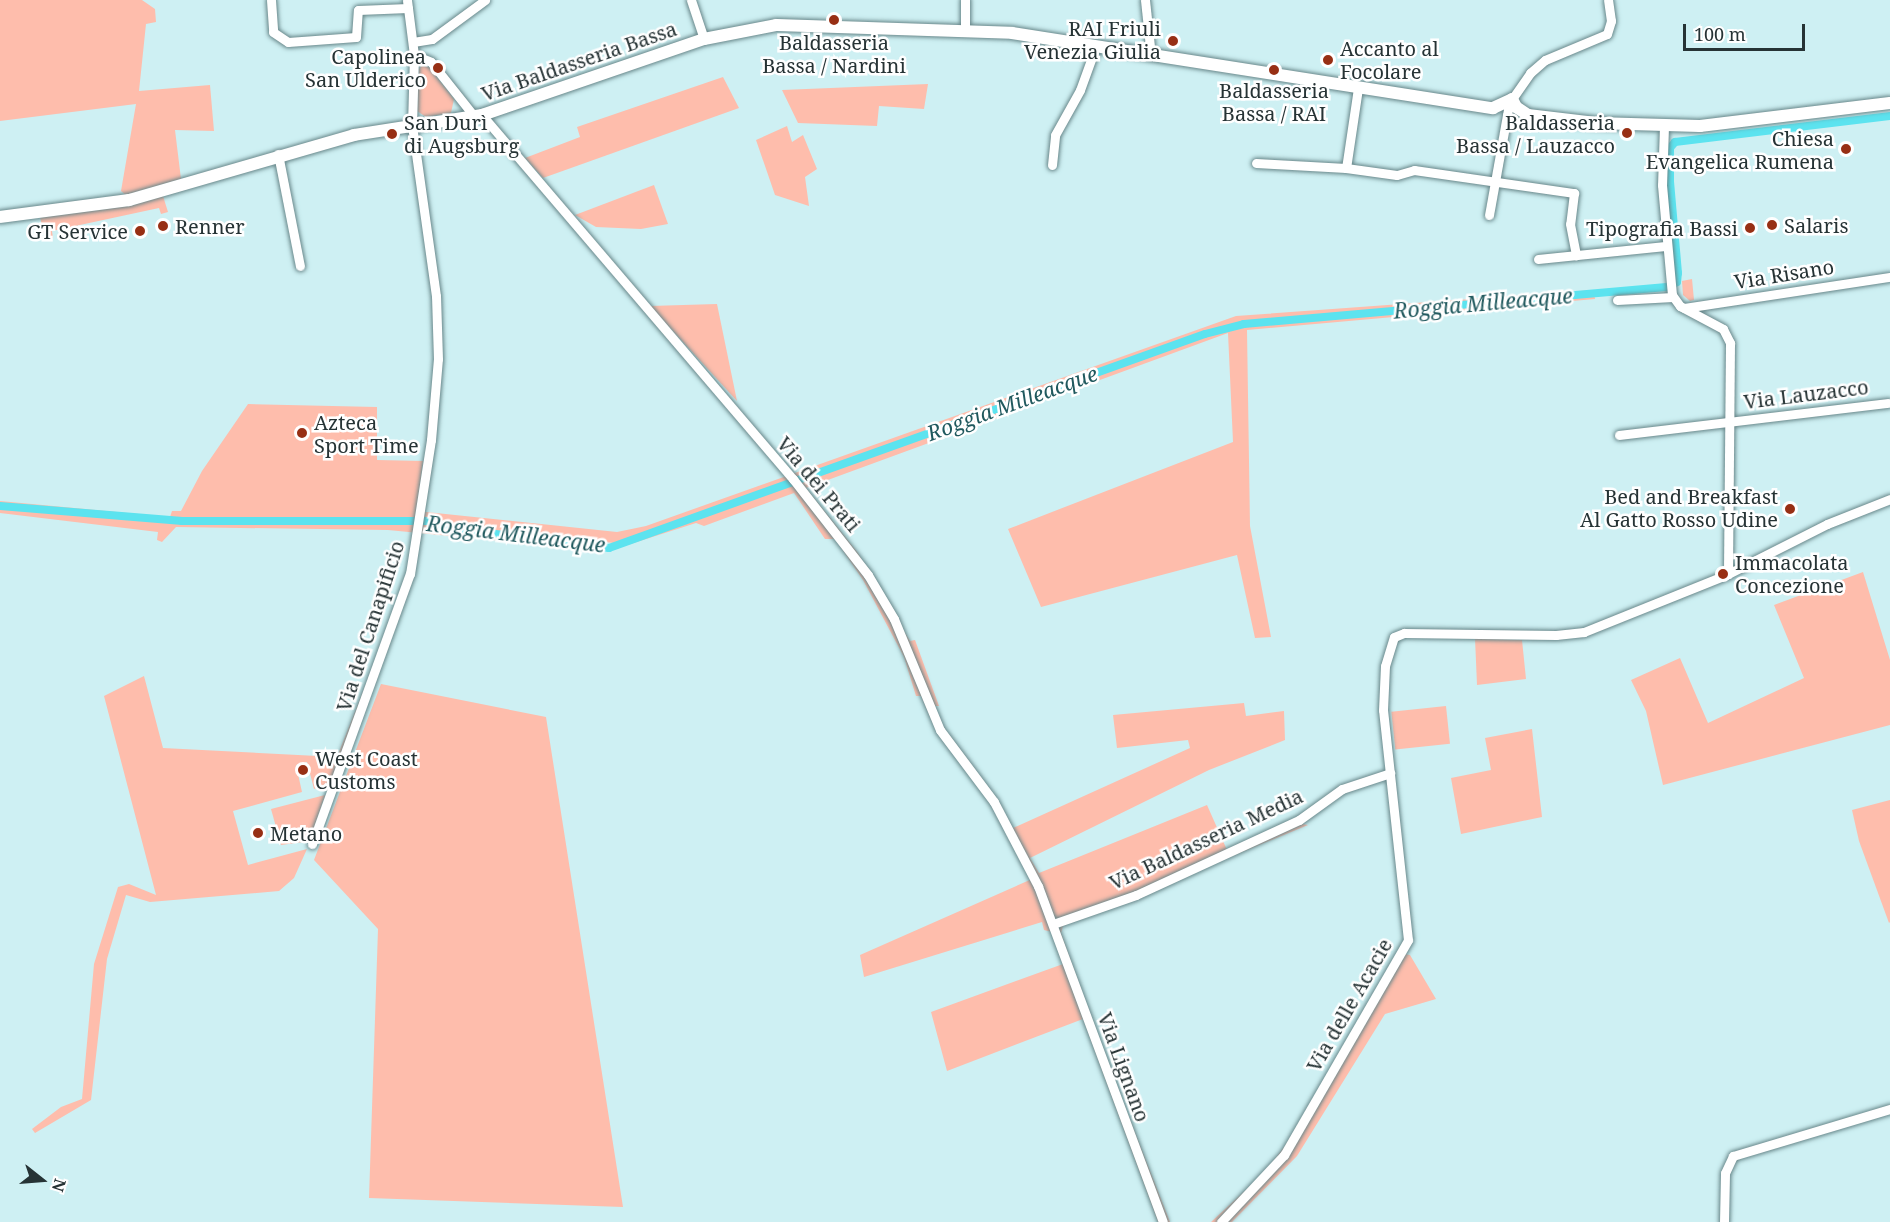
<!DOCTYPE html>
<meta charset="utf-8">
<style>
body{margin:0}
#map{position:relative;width:1890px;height:1222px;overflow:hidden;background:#cef0f3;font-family:"Noto Serif",serif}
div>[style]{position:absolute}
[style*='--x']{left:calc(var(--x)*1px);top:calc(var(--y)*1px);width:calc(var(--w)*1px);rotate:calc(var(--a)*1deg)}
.green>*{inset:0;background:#febdac;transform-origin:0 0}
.canal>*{height:8px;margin:-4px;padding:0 4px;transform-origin:4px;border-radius:4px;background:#5ce3ef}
.roads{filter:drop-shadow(0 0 2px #68878a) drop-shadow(0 0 2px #68878a)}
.street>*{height:9px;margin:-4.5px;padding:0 4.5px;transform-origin:4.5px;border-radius:4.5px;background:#fff}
.secondary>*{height:12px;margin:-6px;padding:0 6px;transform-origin:6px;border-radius:6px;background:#fff}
.dots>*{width:16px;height:16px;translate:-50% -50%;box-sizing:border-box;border:3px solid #fff;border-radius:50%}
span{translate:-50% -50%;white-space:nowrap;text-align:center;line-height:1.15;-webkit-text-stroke:5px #fff;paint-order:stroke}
.poi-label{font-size:20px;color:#263335}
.right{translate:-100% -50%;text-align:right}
.left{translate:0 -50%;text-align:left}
.street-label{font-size:20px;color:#263335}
.water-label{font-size:21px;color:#20595e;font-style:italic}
.north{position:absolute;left:12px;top:1150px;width:60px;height:60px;-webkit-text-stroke:4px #fff;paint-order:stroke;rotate:107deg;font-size:16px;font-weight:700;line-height:24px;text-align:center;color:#263335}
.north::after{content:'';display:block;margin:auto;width:21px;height:27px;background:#263335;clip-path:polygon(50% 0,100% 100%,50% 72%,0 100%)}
.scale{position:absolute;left:1683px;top:24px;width:122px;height:27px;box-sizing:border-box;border:3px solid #263335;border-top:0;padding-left:8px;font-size:18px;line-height:21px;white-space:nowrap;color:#263335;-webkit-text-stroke:4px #fff;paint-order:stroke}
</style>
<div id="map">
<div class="green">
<div style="clip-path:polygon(0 0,142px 0,155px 9px,156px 22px,146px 24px,139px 91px,210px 85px,214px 131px,175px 130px,181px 179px,128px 197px,121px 191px,136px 104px,0 121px)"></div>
<div style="clip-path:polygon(422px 65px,429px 67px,454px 99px,451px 113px,426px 117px,417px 111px,419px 69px)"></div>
<div style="clip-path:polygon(723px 77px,739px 108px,543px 178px,525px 158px,580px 137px,577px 127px)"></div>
<div style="clip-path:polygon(928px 84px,924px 109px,879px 106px,877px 126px,798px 123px,782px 90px)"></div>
<div style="clip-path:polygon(787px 126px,792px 142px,803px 135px,817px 169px,805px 177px,809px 206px,775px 195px,756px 140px)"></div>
<div style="clip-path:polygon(654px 185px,668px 224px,641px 229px,596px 227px,575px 215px)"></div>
<div style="clip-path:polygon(163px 196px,168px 212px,161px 214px,159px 208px,52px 231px,53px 238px,45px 239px,40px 217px)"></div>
<div style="clip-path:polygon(1692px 279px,1694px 300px,1690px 301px,1683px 295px,1682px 281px)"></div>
<div style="clip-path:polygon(1594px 290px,1595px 299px,1247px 330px,1250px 526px,1271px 637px,1255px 638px,1237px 555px,1041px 607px,1008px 529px,1233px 442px,1228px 333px,806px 488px,858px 553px,910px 641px,915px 640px,939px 706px,933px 706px,944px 730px,1013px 828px,1190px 748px,1188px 740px,1117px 748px,1113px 715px,1244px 703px,1246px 716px,1284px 711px,1285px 740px,1209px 770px,1030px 858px,1039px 873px,1207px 805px,1227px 850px,1292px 822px,1308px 825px,1063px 926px,1061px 933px,1104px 1053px,1170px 1222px,1158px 1222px,1083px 1019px,947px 1071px,931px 1012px,1063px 964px,1052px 932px,1044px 930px,1042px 922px,864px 977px,860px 955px,1032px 879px,988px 799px,935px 728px,921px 696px,916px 696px,904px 657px,863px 580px,835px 539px,825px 539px,794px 493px,704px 526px,696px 523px,615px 549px,614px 543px,525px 533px,524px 543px,388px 530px,176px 527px,162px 542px,157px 540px,158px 532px,0 513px,0 501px,170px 517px,172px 511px,181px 511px,202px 471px,248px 404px,377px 407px,377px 460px,423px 461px,417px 511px,617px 532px,646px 526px,1236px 316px)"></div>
<div style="clip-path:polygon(717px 304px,737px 401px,650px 306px)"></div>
<div style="clip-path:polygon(1863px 572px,1890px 660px,1890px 725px,1663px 785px,1646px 711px,1631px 680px,1680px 658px,1708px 723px,1804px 678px,1774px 605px)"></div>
<div style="clip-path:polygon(385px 636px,332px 781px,314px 789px,307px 762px,296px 765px,302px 792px,233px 811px,248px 865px,307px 849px,294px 878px,279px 891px,150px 902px,126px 895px,107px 959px,91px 1100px,35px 1133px,32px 1129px,61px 1107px,82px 1099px,94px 964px,118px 887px,129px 884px,156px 895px,104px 696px,144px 676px,163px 748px,337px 757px)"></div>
<div style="clip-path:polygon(1475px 638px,1522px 640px,1526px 679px,1477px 685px)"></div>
<div style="clip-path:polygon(381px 684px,546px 717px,623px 1207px,369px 1198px,378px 929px,314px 860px)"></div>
<div style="left:1446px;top:706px;width:38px;height:55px;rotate:84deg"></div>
<div style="clip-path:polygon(1532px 729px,1542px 817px,1461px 834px,1451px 778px,1491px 770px,1485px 738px)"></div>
<div style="clip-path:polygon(325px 795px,310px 841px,281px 845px,271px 809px)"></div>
<div style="clip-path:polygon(1890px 800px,1890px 922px,1889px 923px,1859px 841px,1852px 810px)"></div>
<div style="clip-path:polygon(1404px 954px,1410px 955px,1436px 999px,1385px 1014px,1297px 1156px,1232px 1222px,1211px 1222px,1264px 1173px,1284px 1147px)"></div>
</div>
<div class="canal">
<div style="--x:0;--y:506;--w:183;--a:4.7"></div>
<div style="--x:182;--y:521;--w:247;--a:0"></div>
<div style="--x:429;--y:521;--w:20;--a:20"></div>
<div style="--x:448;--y:528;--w:162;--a:7.1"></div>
<div style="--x:609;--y:548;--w:633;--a:-19.75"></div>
<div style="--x:1205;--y:334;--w:40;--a:-14.4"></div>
<div style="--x:1244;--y:324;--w:427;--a:-5"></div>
<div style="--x:1669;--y:287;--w:9;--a:-32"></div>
<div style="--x:1677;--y:282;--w:9;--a:-84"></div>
<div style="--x:1678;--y:273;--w:92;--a:-95"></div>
<div style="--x:1670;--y:181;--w:33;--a:-90"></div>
<div style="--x:1670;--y:148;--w:8;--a:-50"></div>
<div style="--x:1675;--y:142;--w:217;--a:-6.9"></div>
</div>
<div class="roads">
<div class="street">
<div style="--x:271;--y:0;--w:32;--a:86"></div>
<div style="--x:273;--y:32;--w:18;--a:34"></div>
<div style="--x:288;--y:42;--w:68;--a:-4.2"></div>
<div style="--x:356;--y:37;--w:27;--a:-86"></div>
<div style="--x:358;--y:10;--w:50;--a:-2.3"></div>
<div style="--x:691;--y:0;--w:41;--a:71.6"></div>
<div style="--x:965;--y:0;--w:30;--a:90"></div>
<div style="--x:1145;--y:0;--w:56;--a:83.9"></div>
<div style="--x:413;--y:42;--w:19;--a:-9"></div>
<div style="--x:432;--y:39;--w:66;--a:-36.3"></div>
<div style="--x:414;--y:55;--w:18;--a:22"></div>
<div style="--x:431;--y:62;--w:69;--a:51.5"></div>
<div style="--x:1358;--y:88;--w:81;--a:98.5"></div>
<div style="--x:1346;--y:168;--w:51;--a:7.8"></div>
<div style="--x:1397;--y:175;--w:18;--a:-16"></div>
<div style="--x:1414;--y:170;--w:162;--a:8.2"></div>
<div style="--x:1574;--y:193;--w:31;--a:97"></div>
<div style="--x:1570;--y:224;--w:32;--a:79"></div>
<div style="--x:1512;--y:99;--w:32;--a:-55"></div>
<div style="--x:1530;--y:73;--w:20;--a:-41"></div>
<div style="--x:1545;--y:60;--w:67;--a:-22.8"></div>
<div style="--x:1607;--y:34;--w:14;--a:-73"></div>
<div style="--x:1611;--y:21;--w:21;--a:-98"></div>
<div style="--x:482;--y:115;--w:479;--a:49.5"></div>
<div style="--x:793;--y:479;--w:122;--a:52"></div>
<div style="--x:868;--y:575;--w:51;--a:59.4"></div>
<div style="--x:894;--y:619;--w:120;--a:67.5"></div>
<div style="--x:940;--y:730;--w:90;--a:53.1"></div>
<div style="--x:994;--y:802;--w:95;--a:62.4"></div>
<div style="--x:1038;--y:886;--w:358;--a:69.6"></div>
<div style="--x:1664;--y:126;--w:59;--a:91.9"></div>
<div style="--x:1662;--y:185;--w:110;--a:84.8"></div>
<div style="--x:1672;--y:295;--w:14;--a:54"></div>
<div style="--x:1680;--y:306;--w:49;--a:28.1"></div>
<div style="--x:1723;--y:329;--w:16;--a:63"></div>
<div style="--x:1730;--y:343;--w:231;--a:90.5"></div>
<div style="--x:278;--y:154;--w:114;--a:78.9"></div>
<div style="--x:1256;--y:163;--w:90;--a:3.2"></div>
<div style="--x:1052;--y:165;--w:30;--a:-84"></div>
<div style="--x:1055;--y:135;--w:51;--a:-60.9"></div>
<div style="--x:1080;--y:90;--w:47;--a:-70"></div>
<div style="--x:1489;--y:215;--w:108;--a:-79.8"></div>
<div style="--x:1538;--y:259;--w:128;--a:-5.8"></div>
<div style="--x:1617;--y:300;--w:56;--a:-3.1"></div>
<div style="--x:1684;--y:308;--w:208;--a:-8.6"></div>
<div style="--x:1619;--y:435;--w:271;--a:-6.8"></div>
<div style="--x:312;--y:844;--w:287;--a:-70.1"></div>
<div style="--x:410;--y:574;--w:136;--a:-81.1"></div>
<div style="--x:431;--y:440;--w:81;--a:-85.1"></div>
<div style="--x:438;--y:359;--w:63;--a:-91.8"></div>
<div style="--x:436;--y:296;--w:172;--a:-98"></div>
<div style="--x:412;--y:126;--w:71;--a:-88.4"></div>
<div style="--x:414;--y:55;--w:55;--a:-97.3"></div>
<div style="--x:1053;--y:924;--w:88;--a:-19.3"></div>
<div style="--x:1136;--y:895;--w:179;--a:-24.7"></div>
<div style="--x:1299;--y:820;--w:53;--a:-35.8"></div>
<div style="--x:1342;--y:789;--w:51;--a:-18.4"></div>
<div style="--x:1221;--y:1222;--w:92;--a:-46.8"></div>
<div style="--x:1284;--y:1155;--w:248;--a:-60"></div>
<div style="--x:1408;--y:940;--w:231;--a:-96.2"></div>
<div style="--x:1383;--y:710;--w:44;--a:-87.4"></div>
<div style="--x:1385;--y:666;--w:30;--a:-73"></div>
<div style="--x:1394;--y:637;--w:11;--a:-22"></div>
<div style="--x:1404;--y:633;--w:152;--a:0.8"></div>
<div style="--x:1556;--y:635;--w:28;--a:-6"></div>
<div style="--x:1584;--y:632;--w:155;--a:-21.9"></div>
<div style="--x:1728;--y:574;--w:111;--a:-26.8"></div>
<div style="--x:1827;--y:524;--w:68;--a:-21.6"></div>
<div style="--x:1724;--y:1222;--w:49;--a:-88.8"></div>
<div style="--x:1725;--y:1173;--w:19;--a:-65"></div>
<div style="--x:1733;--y:1156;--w:164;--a:-16.7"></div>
</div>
<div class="secondary">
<div style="--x:0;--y:217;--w:130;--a:-7.5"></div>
<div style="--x:129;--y:200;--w:234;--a:-16.1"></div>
<div style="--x:354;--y:135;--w:130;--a:-8.9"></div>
<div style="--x:482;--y:115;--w:235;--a:-18.9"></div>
<div style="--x:704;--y:39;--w:73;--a:-11"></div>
<div style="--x:776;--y:25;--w:236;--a:1.9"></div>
<div style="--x:1012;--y:33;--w:487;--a:8.9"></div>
<div style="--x:1493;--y:108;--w:21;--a:-25"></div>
<div style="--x:1512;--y:99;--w:9;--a:63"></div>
<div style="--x:1516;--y:107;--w:14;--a:34"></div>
<div style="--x:1528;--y:115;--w:68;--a:6.7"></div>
<div style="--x:1596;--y:123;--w:104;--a:1.7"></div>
<div style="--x:1700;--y:126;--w:191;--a:-6.9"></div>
</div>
</div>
<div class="dots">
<div style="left:834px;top:20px;background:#972f14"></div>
<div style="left:1173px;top:41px;background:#972f14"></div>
<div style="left:1328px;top:60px;background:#972f14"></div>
<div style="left:438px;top:68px;background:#972f14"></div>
<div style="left:1274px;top:70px;background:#972f14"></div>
<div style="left:1627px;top:133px;background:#972f14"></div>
<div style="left:392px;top:134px;background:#972f14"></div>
<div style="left:1846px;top:149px;background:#972f14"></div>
<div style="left:1772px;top:225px;background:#972f14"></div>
<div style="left:163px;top:226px;background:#972f14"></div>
<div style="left:1750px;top:228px;background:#972f14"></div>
<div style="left:140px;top:231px;background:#972f14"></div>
<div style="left:302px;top:433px;background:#972f14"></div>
<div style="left:1790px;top:509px;background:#972f14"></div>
<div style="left:1723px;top:574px;background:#972f14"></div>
<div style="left:303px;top:770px;background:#972f14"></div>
<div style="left:258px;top:833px;background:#972f14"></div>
</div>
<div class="poi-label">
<span class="right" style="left:1161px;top:40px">RAI Friuli<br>Venezia Giulia</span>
<span style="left:834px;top:54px">Baldasseria<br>Bassa / Nardini</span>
<span class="left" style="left:1340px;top:60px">Accanto al<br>Focolare</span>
<span class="right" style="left:426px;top:68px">Capolinea<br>San Ulderico</span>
<span style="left:1274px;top:102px">Baldasseria<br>Bassa / RAI</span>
<span class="left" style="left:404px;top:134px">San Durì<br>di Augsburg</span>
<span class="right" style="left:1615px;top:134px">Baldasseria<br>Bassa / Lauzacco</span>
<span class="right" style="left:1834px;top:150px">Chiesa<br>Evangelica Rumena</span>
<span class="left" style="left:1784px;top:225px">Salaris</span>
<span class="left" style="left:175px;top:226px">Renner</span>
<span class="right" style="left:1738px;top:228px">Tipografia Bassi</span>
<span class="right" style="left:128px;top:231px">GT Service</span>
<span class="left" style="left:314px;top:434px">Azteca<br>Sport Time</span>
<span class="right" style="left:1778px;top:508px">Bed and Breakfast<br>Al Gatto Rosso Udine</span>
<span class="left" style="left:1735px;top:574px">Immacolata<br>Concezione</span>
<span class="left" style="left:315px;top:770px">West Coast<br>Customs</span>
<span class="left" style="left:270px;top:833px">Metano</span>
</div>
<div class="street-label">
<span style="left:579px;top:61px;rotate:-19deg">Via Baldasseria Bassa</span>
<span style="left:1784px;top:274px;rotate:-9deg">Via Risano</span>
<span style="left:1806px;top:394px;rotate:-7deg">Via Lauzacco</span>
<span style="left:819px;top:484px;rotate:50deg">Via dei Prati</span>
<span style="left:370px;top:626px;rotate:-72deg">Via del Canapificio</span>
<span style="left:1206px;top:839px;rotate:-25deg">Via Baldasseria Media</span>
<span style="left:1349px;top:1005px;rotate:-60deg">Via delle Acacie</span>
<span style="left:1124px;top:1067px;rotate:70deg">Via Lignano</span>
</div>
<div class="water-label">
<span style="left:1483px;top:303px;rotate:-5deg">Roggia Milleacque</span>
<span style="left:1012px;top:403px;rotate:-20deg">Roggia Milleacque</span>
<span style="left:516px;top:534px;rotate:7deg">Roggia Milleacque</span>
</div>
<div class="north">N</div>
<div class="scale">100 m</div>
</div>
